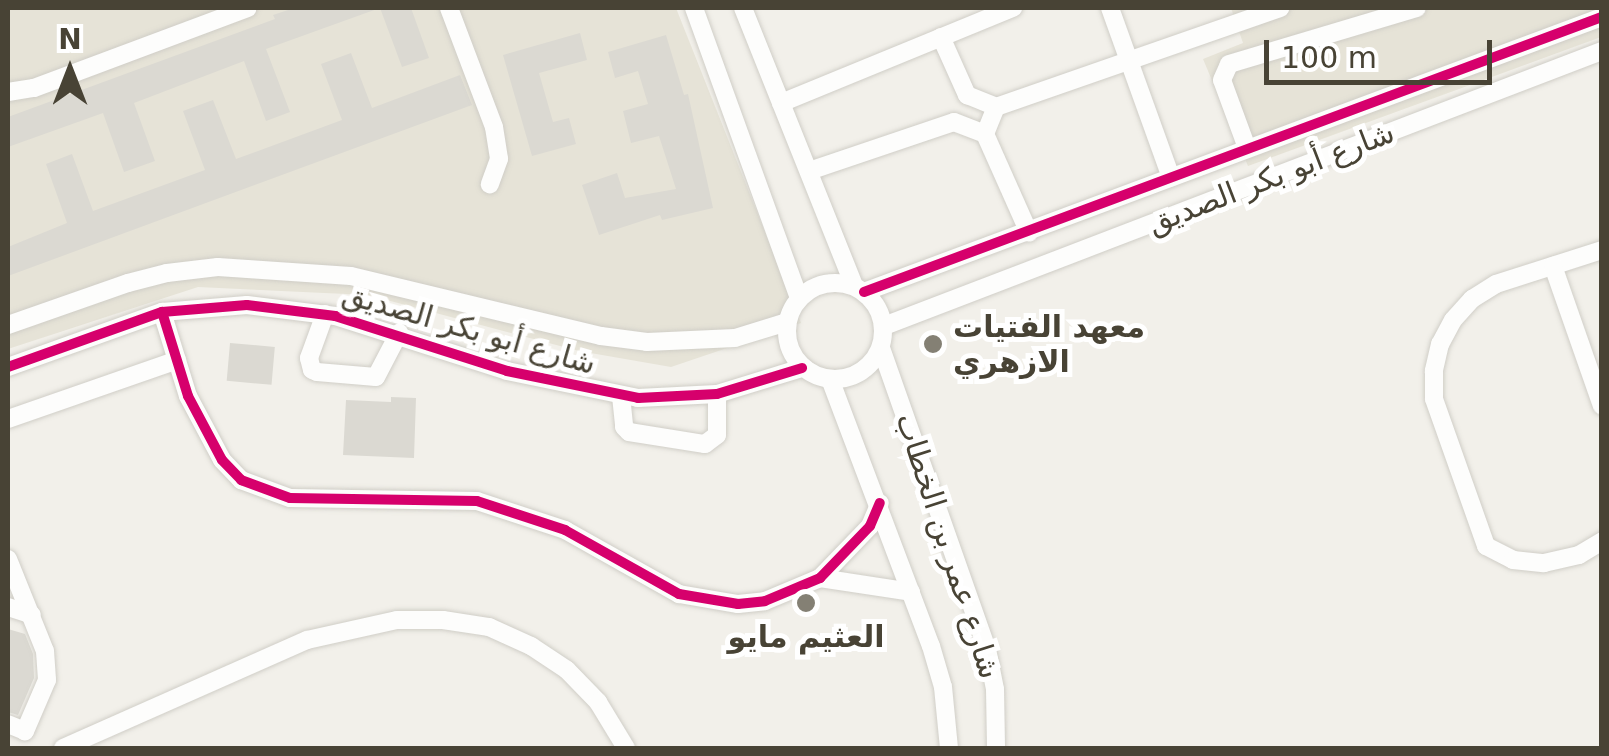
<!DOCTYPE html>
<meta charset="utf-8">
<style>
body{margin:0}
#map{position:relative;width:1609px;height:756px;overflow:hidden;background:#f2f0ea;font-family:"DejaVu Sans",Cairo,sans-serif}
div>[style]{position:absolute}
[style*='--x']{left:calc(var(--x)*1px);top:calc(var(--y)*1px);width:calc(var(--w)*1px);rotate:calc(var(--a)*1deg)}
.residential>*{inset:0;background:#e6e3d7}
.building>*{inset:0;background:#dbd9d2;transform-origin:0 0}
.roads{filter:drop-shadow(0 0 2px #d0cec7) drop-shadow(0 0 2px #d0cec7)}
.minor>*{height:18px;margin:-9px;padding:0 9px;transform-origin:9px;border-radius:9px;background:#fdfdfc}
.minor>.ring{margin:-9px;padding:0;box-sizing:content-box;background:none;border:18px solid #fdfdfc;border-radius:50%}
.cycleway>*{height:10px;margin:-5px;padding:0 5px;transform-origin:5px;border-radius:5px;background:#d6006c}
.dots>*{width:28px;height:28px;translate:-50% -50%;box-sizing:border-box;border:5px solid #fff;border-radius:50%}
span{translate:-50% -50%;white-space:nowrap;text-align:center;line-height:1.15;-webkit-text-stroke:10px #fff;paint-order:stroke}
.street-label{font-size:30px;color:#484335}
.poi-label{font-size:30px;color:#484335;font-weight:700}
.left{translate:0 -50%;text-align:left}
.frame{position:absolute;inset:0;border:10px solid #484335;pointer-events:none}
.north{position:absolute;left:20px;top:20px;width:100px;height:100px;-webkit-text-stroke:8px #fff;paint-order:stroke;rotate:0deg;font-size:28px;font-weight:700;line-height:40px;text-align:center;color:#484335}
.north::after{content:'';display:block;margin:auto;width:35px;height:45px;background:#484335;clip-path:polygon(50% 0,100% 100%,50% 72%,0 100%)}
.scale{position:absolute;left:1264px;top:40px;width:228px;height:45px;box-sizing:border-box;border:5px solid #484335;border-top:0;padding-left:12px;font-size:30px;line-height:35px;white-space:nowrap;color:#484335;-webkit-text-stroke:8px #fff;paint-order:stroke}
</style>
<div id="map">
<div class="residential">
<div style="clip-path:polygon(8px 8px,676px 8px,801px 323px,671px 367px,579px 351px,368px 295px,198px 287px,8px 349px)"></div>
<div style="clip-path:polygon(1231px 8px,1601px 8px,1601px 37px,1248px 166px,1203px 59px,1243px 43px)"></div>
</div>
<div class="building">
<div style="clip-path:polygon(294px 8px,377px 9px,266px 49px,290px 112px,266px 121px,244px 61px,134px 103px,155px 161px,124px 172px,103px 113px,8px 147px,8px 117px,275px 19px,273px 15px)"></div>
<div style="clip-path:polygon(380px 8px,411px 8px,429px 58px,402px 67px)"></div>
<div style="clip-path:polygon(580px 33px,587px 60px,539px 73px,553px 122px,569px 118px,576px 144px,532px 156px,503px 55px)"></div>
<div style="clip-path:polygon(666px 35px,684px 95px,688px 94px,713px 208px,662px 220px,660px 215px,599px 235px,582px 185px,617px 173px,625px 198px,676px 189px,659px 136px,631px 143px,623px 111px,648px 104px,638px 71px,615px 78px,608px 52px)"></div>
<div style="clip-path:polygon(351px 53px,372px 108px,460px 75px,472px 105px,8px 276px,8px 247px,67px 223px,46px 164px,72px 154px,93px 211px,205px 170px,183px 111px,213px 100px,236px 159px,342px 120px,321px 64px)"></div>
<div style="left:230px;top:343px;width:45px;height:38px;rotate:5deg"></div>
<div style="clip-path:polygon(391px 397px,416px 398px,414px 458px,343px 455px,346px 400px,391px 402px)"></div>
<div style="clip-path:polygon(8px 629px,25px 634px,33px 654px,34px 678px,18px 715px,8px 712px)"></div>
</div>
<div class="roads">
<div class="minor">
<div style="--x:449;--y:8;--w:127;--a:69.3"></div>
<div style="--x:494;--y:127;--w:32;--a:81"></div>
<div style="--x:499;--y:159;--w:27;--a:110"></div>
<div style="--x:694;--y:8;--w:308;--a:70.1"></div>
<div style="--x:743;--y:8;--w:299;--a:68.2"></div>
<div style="--x:1110;--y:8;--w:180;--a:70.2"></div>
<div style="--x:941;--y:37;--w:64;--a:65.9"></div>
<div style="--x:967;--y:95;--w:31;--a:22"></div>
<div style="--x:996;--y:107;--w:301;--a:-19.2"></div>
<div style="--x:8;--y:92;--w:26;--a:-9"></div>
<div style="--x:34;--y:88;--w:228;--a:-20.5"></div>
<div style="--x:781;--y:103;--w:251;--a:-22.3"></div>
<div style="--x:985;--y:134;--w:108;--a:66"></div>
<div style="--x:1247;--y:148;--w:72;--a:-110.2"></div>
<div style="--x:1222;--y:80;--w:17;--a:-66"></div>
<div style="--x:1229;--y:64;--w:196;--a:-16.6"></div>
<div style="--x:809;--y:171;--w:153;--a:-18.7"></div>
<div style="--x:954;--y:122;--w:33;--a:21"></div>
<div style="--x:985;--y:134;--w:29;--a:-68"></div>
<div style="--x:1602;--y:250;--w:111;--a:162.2"></div>
<div style="--x:1496;--y:284;--w:28;--a:148"></div>
<div style="--x:1472;--y:299;--w:28;--a:132"></div>
<div style="--x:1453;--y:320;--w:27;--a:118"></div>
<div style="--x:1440;--y:344;--w:28;--a:103"></div>
<div style="--x:1434;--y:371;--w:28;--a:90"></div>
<div style="--x:1434;--y:399;--w:156;--a:70.5"></div>
<div style="--x:1486;--y:546;--w:30;--a:27"></div>
<div style="--x:1513;--y:560;--w:31;--a:6"></div>
<div style="--x:1544;--y:563;--w:36;--a:-13"></div>
<div style="--x:1579;--y:555;--w:27;--a:-31"></div>
<div style="--x:1553;--y:266;--w:148;--a:70.7"></div>
<div class="ring" style="left:787px;top:283px;width:78px;height:78px"></div>
<div style="--x:864;--y:292;--w:788;--a:-20.44"></div>
<div style="--x:162;--y:312;--w:88;--a:72.8"></div>
<div style="--x:188;--y:396;--w:72;--a:62"></div>
<div style="--x:222;--y:460;--w:28;--a:46"></div>
<div style="--x:241;--y:480;--w:52;--a:20.2"></div>
<div style="--x:290;--y:498;--w:187;--a:0.9"></div>
<div style="--x:477;--y:501;--w:93;--a:18.2"></div>
<div style="--x:565;--y:530;--w:131;--a:29.3"></div>
<div style="--x:679;--y:594;--w:60;--a:9.6"></div>
<div style="--x:738;--y:604;--w:27;--a:-6"></div>
<div style="--x:765;--y:601;--w:60;--a:-22.7"></div>
<div style="--x:820;--y:578;--w:72;--a:-46.1"></div>
<div style="--x:870;--y:526;--w:25;--a:-67"></div>
<div style="--x:325;--y:314;--w:47;--a:110"></div>
<div style="--x:309;--y:358;--w:12;--a:76"></div>
<div style="--x:312;--y:370;--w:5;--a:22"></div>
<div style="--x:317;--y:372;--w:59;--a:4.8"></div>
<div style="--x:376;--y:377;--w:50;--a:-62.4"></div>
<div style="--x:8;--y:325;--w:127;--a:-19.3"></div>
<div style="--x:128;--y:283;--w:40;--a:-14.4"></div>
<div style="--x:167;--y:273;--w:51;--a:-6.7"></div>
<div style="--x:218;--y:267;--w:133;--a:3.9"></div>
<div style="--x:351;--y:276;--w:257;--a:13.5"></div>
<div style="--x:601;--y:336;--w:46;--a:7.4"></div>
<div style="--x:647;--y:342;--w:88;--a:-2.6"></div>
<div style="--x:735;--y:338;--w:54;--a:-17.1"></div>
<div style="--x:884;--y:326;--w:769;--a:-20.96"></div>
<div style="--x:881;--y:348;--w:319;--a:70.6"></div>
<div style="--x:987;--y:649;--w:41;--a:78.7"></div>
<div style="--x:995;--y:689;--w:59;--a:89"></div>
<div style="--x:8;--y:367;--w:164;--a:-19.7"></div>
<div style="--x:162;--y:312;--w:85;--a:-4.7"></div>
<div style="--x:247;--y:305;--w:89;--a:7.1"></div>
<div style="--x:335;--y:316;--w:181;--a:17.7"></div>
<div style="--x:507;--y:371;--w:134;--a:11.6"></div>
<div style="--x:638;--y:398;--w:79;--a:-2.9"></div>
<div style="--x:717;--y:394;--w:89;--a:-17"></div>
<div style="--x:830;--y:379;--w:285;--a:69.3"></div>
<div style="--x:931;--y:646;--w:43;--a:73.7"></div>
<div style="--x:943;--y:687;--w:61;--a:84.4"></div>
<div style="--x:621;--y:396;--w:31;--a:84"></div>
<div style="--x:624;--y:427;--w:7;--a:45"></div>
<div style="--x:629;--y:432;--w:77;--a:9"></div>
<div style="--x:705;--y:444;--w:15;--a:-37"></div>
<div style="--x:717;--y:435;--w:41;--a:-90"></div>
<div style="--x:8;--y:419;--w:179;--a:-19.2"></div>
<div style="--x:8;--y:559;--w:99;--a:68.1"></div>
<div style="--x:45;--y:651;--w:29;--a:86"></div>
<div style="--x:47;--y:680;--w:56;--a:113.3"></div>
<div style="--x:25;--y:731;--w:18;--a:-158"></div>
<div style="--x:820;--y:578;--w:92;--a:8.7"></div>
<div style="--x:8;--y:607;--w:25;--a:18"></div>
<div style="--x:63;--y:748;--w:267;--a:-23.9"></div>
<div style="--x:307;--y:640;--w:92;--a:-12.5"></div>
<div style="--x:397;--y:620;--w:46;--a:0"></div>
<div style="--x:443;--y:620;--w:47;--a:8.7"></div>
<div style="--x:489;--y:627;--w:46;--a:24.3"></div>
<div style="--x:531;--y:646;--w:43;--a:33.7"></div>
<div style="--x:567;--y:670;--w:45;--a:45.9"></div>
<div style="--x:598;--y:702;--w:54;--a:58.7"></div>
</div>
</div>
<div class="cycleway">
<div style="--x:864;--y:292;--w:788;--a:-20.44"></div>
<div style="--x:162;--y:312;--w:88;--a:72.8"></div>
<div style="--x:188;--y:396;--w:72;--a:62"></div>
<div style="--x:222;--y:460;--w:28;--a:46"></div>
<div style="--x:241;--y:480;--w:52;--a:20.2"></div>
<div style="--x:290;--y:498;--w:187;--a:0.9"></div>
<div style="--x:477;--y:501;--w:93;--a:18.2"></div>
<div style="--x:565;--y:530;--w:131;--a:29.3"></div>
<div style="--x:679;--y:594;--w:60;--a:9.6"></div>
<div style="--x:738;--y:604;--w:27;--a:-6"></div>
<div style="--x:765;--y:601;--w:60;--a:-22.7"></div>
<div style="--x:820;--y:578;--w:72;--a:-46.1"></div>
<div style="--x:870;--y:526;--w:25;--a:-67"></div>
<div style="--x:8;--y:367;--w:164;--a:-19.7"></div>
<div style="--x:162;--y:312;--w:85;--a:-4.7"></div>
<div style="--x:247;--y:305;--w:89;--a:7.1"></div>
<div style="--x:335;--y:316;--w:181;--a:17.7"></div>
<div style="--x:507;--y:371;--w:134;--a:11.6"></div>
<div style="--x:638;--y:398;--w:79;--a:-2.9"></div>
<div style="--x:717;--y:394;--w:89;--a:-17"></div>
</div>
<div class="dots">
<div style="left:933px;top:344px;background:#848074"></div>
<div style="left:806px;top:603px;background:#848074"></div>
</div>
<div class="street-label">
<span style="left:1271px;top:178px;rotate:-21deg">شارع أبو بكر الصديق</span>
<span style="left:469px;top:329px;rotate:16deg">شارع أبو بكر الصديق</span>
<span style="left:948px;top:546px;rotate:72deg">شارع عمر بن الخطاب</span>
</div>
<div class="poi-label">
<span class="left" style="left:953px;top:344px">معهد الفتيات<br>الازهري</span>
<span style="left:806px;top:637px">العثيم مايو</span>
</div>
<div class="frame"></div>
<div class="north">N</div>
<div class="scale">100 m</div>
</div>
